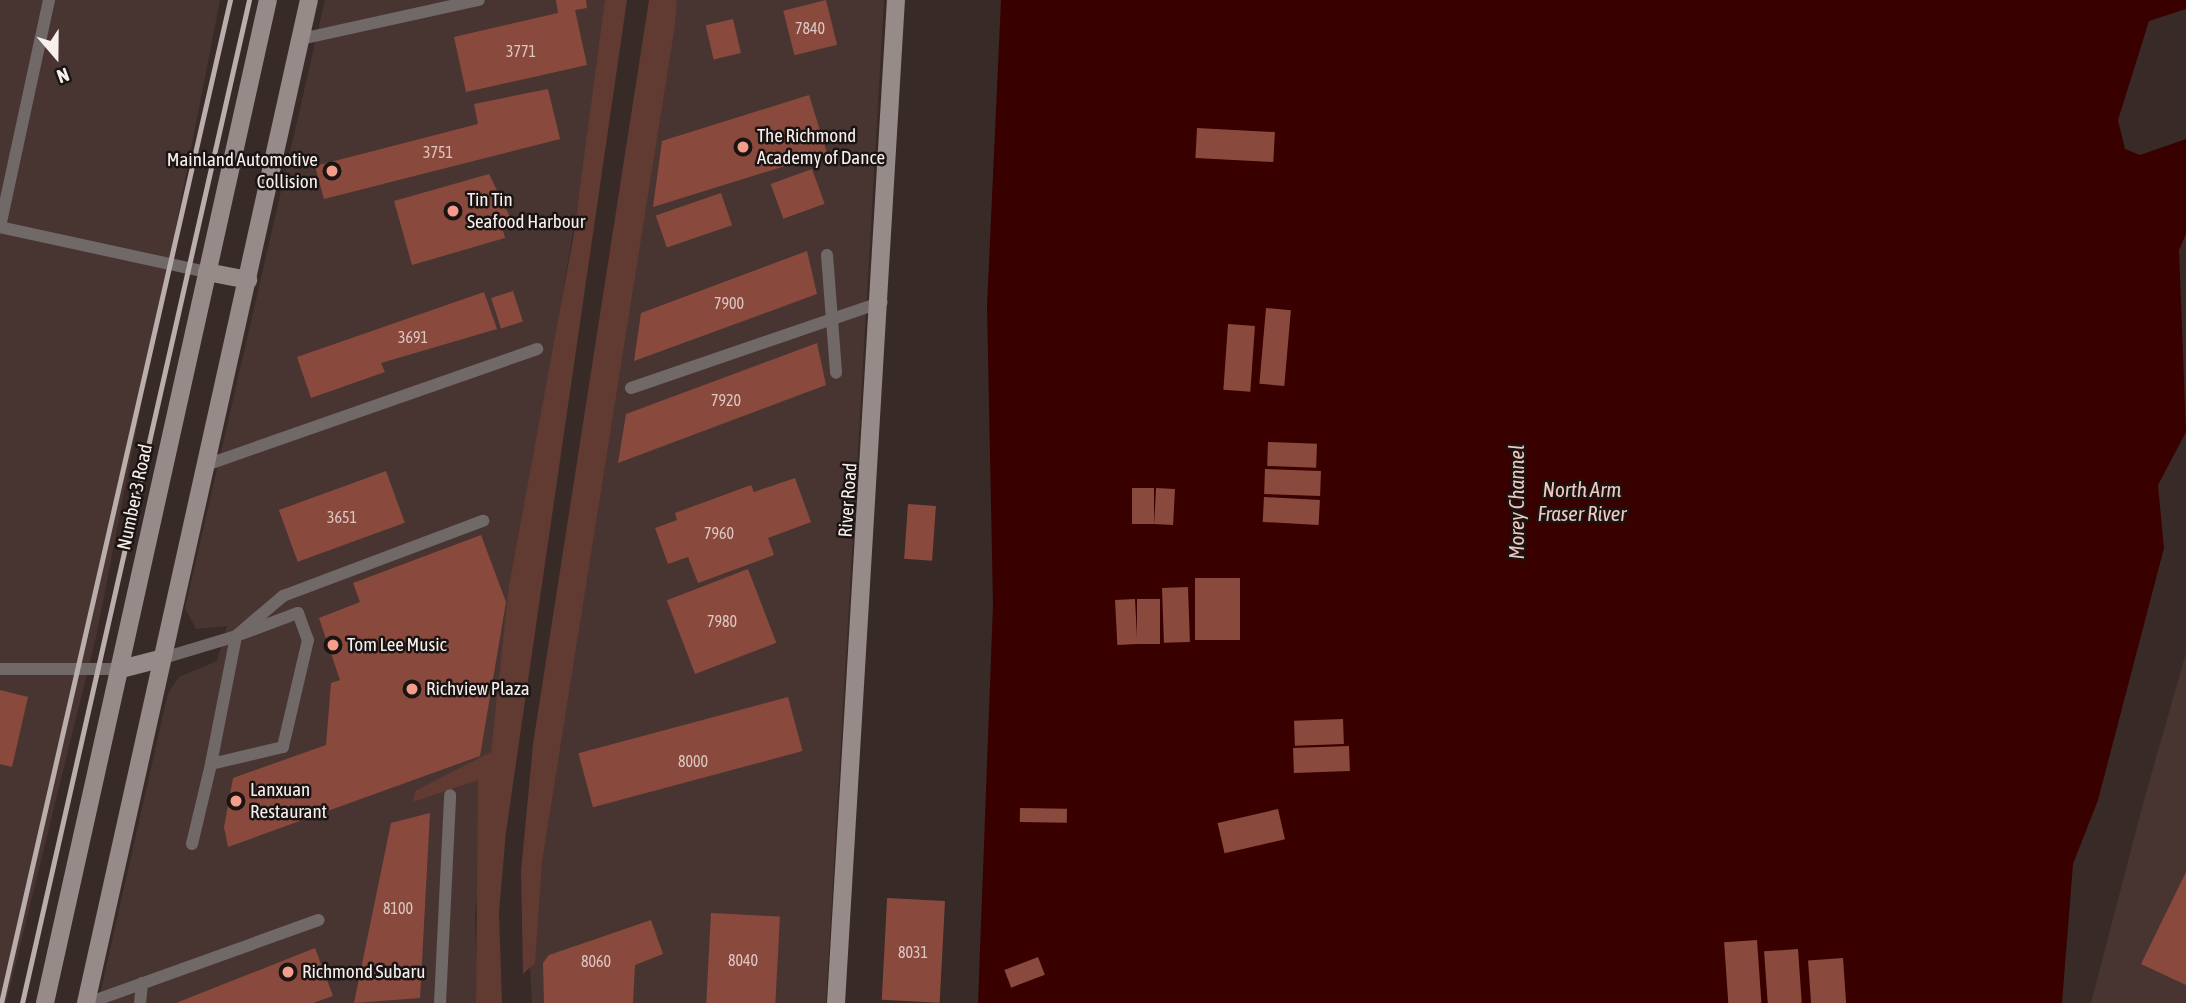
<!DOCTYPE html>
<style>
body{margin:0}
#map{position:relative;width:2186px;height:1003px;overflow:hidden;background:#382a27;font-family:"Asap Condensed",sans-serif}
div>[style]{position:absolute}
[style*='--x']{left:calc(var(--x)*1px);top:calc(var(--y)*1px);width:calc(var(--w)*1px);rotate:calc(var(--a)*1deg)}
.built>*{inset:0;background:#483531}
.green>*{inset:0;background:#613a32}
.water>*{inset:0;background:#390000}
.building>*{inset:0;background:#8a493d;transform-origin:0 0}
.lane>*{height:12px;margin:-6px;padding:0 6px;transform-origin:6px;border-radius:6px;background:#706968}
.secondary>*{height:18px;margin:-9px;padding:0 9px;transform-origin:9px;border-radius:9px;background:#968b88}
.rail>*{height:5px;margin:-2.5px;padding:0 2.5px;transform-origin:2.5px;border-radius:2.5px;background:#b9aeac}
.dots>*{width:19px;height:19px;translate:-50% -50%;box-sizing:border-box;border:4px solid #1a1413;border-radius:50%}
span{translate:-50% -50%;white-space:nowrap;text-align:center;line-height:1.15;-webkit-text-stroke:5px #1a1413;paint-order:stroke}
.number-label{font-size:16px;color:#dcc6c1}
.number-label span{-webkit-text-stroke-width:0}
.poi-label{font-size:19px;color:#f8efed}
.left{translate:0 -50%;text-align:left}
.right{translate:-100% -50%;text-align:right}
.street-label{font-size:19px;color:#f8efed}
.water-label{font-size:21px;color:#f2c9c0;font-style:italic}
.north{position:absolute;left:21px;top:21px;width:70px;height:70px;-webkit-text-stroke:5px #1a1413;paint-order:stroke;rotate:160deg;font-size:19px;font-weight:700;line-height:28px;text-align:center;color:#f8efed}
.north::after{content:'';display:block;margin:auto;width:24px;height:32px;background:#f8efed;clip-path:polygon(50% 0,100% 100%,50% 72%,0 100%)}
</style>
<div id="map">
<div class="built">
<div style="clip-path:polygon(0 0,220px 0,96px 637px,6px 1003px,0 1003px)"></div>
<div style="clip-path:polygon(325px 0,611px 0,508px 628px,475px 916px,478px 1003px,98px 1003px,168px 693px,179px 677px,217px 661px,227px 626px,196px 629px,185px 608px)"></div>
<div style="clip-path:polygon(673px 0,884px 0,826px 1003px,532px 1003px,528px 930px)"></div>
<div style="clip-path:polygon(2186px 653px,2186px 1003px,2091px 1003px,2144px 800px)"></div>
</div>
<div class="green">
<div style="clip-path:polygon(605px 0,627px 0,506px 832px,499px 912px,502px 1003px,476px 1003px,478px 780px,413px 802px,415px 791px,491px 752px,509px 586px,573px 239px)"></div>
<div style="clip-path:polygon(649px 0,677px 0,675px 25px,542px 862px,535px 963px,523px 974px,521px 871px,533px 744px)"></div>
</div>
<div class="water">
<div style="clip-path:polygon(1001px 0,2186px 0,2186px 9px,2149px 21px,2118px 120px,2125px 149px,2140px 155px,2186px 139px,2186px 234px,2179px 250px,2186px 432px,2158px 485px,2164px 548px,2098px 800px,2073px 864px,2062px 1003px,978px 1003px,993px 604px,987px 306px)"></div>
</div>
<div class="building">
<div style="clip-path:polygon(556px 0,586px 0,587px 8px,575px 10px,587px 65px,466px 92px,454px 37px,558px 13px)"></div>
<div style="left:826px;top:0;width:46px;height:44px;rotate:76deg"></div>
<div style="left:733px;top:19px;width:35px;height:28px;rotate:77deg"></div>
<div style="clip-path:polygon(548px 89px,560px 139px,324px 199px,315px 166px,478px 124px,474px 104px)"></div>
<div style="clip-path:polygon(809px 95px,827px 153px,653px 207px,662px 141px)"></div>
<div style="left:1197px;top:128px;width:78px;height:30px;rotate:3deg"></div>
<div style="left:812px;top:169px;width:37px;height:44px;rotate:70deg"></div>
<div style="clip-path:polygon(489px 174px,512px 221px,501px 223px,505px 238px,412px 265px,394px 201px)"></div>
<div style="left:721px;top:193px;width:34px;height:69px;rotate:71deg"></div>
<div style="clip-path:polygon(807px 251px,817px 294px,634px 361px,641px 313px)"></div>
<div style="left:513px;top:291px;width:32px;height:23px;rotate:72deg"></div>
<div style="clip-path:polygon(484px 292px,497px 329px,381px 363px,385px 372px,311px 398px,297px 357px)"></div>
<div style="left:1266px;top:308px;width:25px;height:76px;rotate:5deg"></div>
<div style="left:1228px;top:324px;width:27px;height:66px;rotate:4deg"></div>
<div style="clip-path:polygon(817px 343px,826px 385px,618px 463px,626px 414px)"></div>
<div style="left:1268px;top:442px;width:49px;height:24px;rotate:2deg"></div>
<div style="left:1265px;top:469px;width:56px;height:25px;rotate:2deg"></div>
<div style="left:386px;top:471px;width:55px;height:114px;rotate:70deg"></div>
<div style="clip-path:polygon(795px 478px,811px 522px,768px 538px,774px 555px,698px 583px,688px 557px,668px 564px,655px 528px,677px 520px,675px 513px,751px 485px,754px 492px)"></div>
<div style="left:1132px;top:488px;width:22px;height:36px"></div>
<div style="left:1156px;top:488px;width:19px;height:36px;rotate:3deg"></div>
<div style="left:1264px;top:497px;width:56px;height:25px;rotate:3deg"></div>
<div style="left:908px;top:504px;width:28px;height:55px;rotate:4deg"></div>
<div style="clip-path:polygon(481px 535px,506px 602px,480px 756px,228px 847px,224px 827px,233px 778px,326px 745px,331px 683px,340px 680px,319px 618px,360px 602px,353px 583px)"></div>
<div style="left:748px;top:569px;width:79px;height:87px;rotate:69deg"></div>
<div style="left:1195px;top:578px;width:45px;height:62px"></div>
<div style="left:1188px;top:587px;width:55px;height:26px;rotate:88deg"></div>
<div style="left:1135px;top:599px;width:45px;height:20px;rotate:87deg"></div>
<div style="left:1137px;top:599px;width:23px;height:45px"></div>
<div style="clip-path:polygon(0 690px,28px 697px,12px 767px,0 764px)"></div>
<div style="left:788px;top:697px;width:56px;height:217px;rotate:75deg"></div>
<div style="left:1343px;top:719px;width:25px;height:49px;rotate:88deg"></div>
<div style="left:1349px;top:746px;width:25px;height:56px;rotate:88deg"></div>
<div style="left:1020px;top:808px;width:47px;height:14px;rotate:1deg"></div>
<div style="left:1278px;top:809px;width:31px;height:62px;rotate:77deg"></div>
<div style="clip-path:polygon(430px 813px,420px 998px,354px 1003px,391px 823px)"></div>
<div style="clip-path:polygon(2186px 872px,2186px 985px,2141px 964px)"></div>
<div style="left:945px;top:901px;width:102px;height:58px;rotate:93deg"></div>
<div style="left:711px;top:913px;width:69px;height:90px;rotate:3deg"></div>
<div style="clip-path:polygon(651px 920px,663px 954px,635px 965px,633px 1003px,544px 1003px,543px 963px,549px 955px)"></div>
<div style="left:1757px;top:940px;width:63px;height:33px;rotate:86deg"></div>
<div style="clip-path:polygon(315px 948px,333px 996px,313px 1003px,176px 1003px)"></div>
<div style="left:1798px;top:949px;width:54px;height:34px;rotate:86deg"></div>
<div style="left:1038px;top:957px;width:19px;height:36px;rotate:69deg"></div>
<div style="left:1843px;top:958px;width:45px;height:35px;rotate:86deg"></div>
</div>
<div class="lane">
<div style="--x:49;--y:0;--w:232;--a:102.2"></div>
<div style="--x:0;--y:227;--w:212;--a:12.3"></div>
<div style="--x:301;--y:39;--w:182;--a:-12.4"></div>
<div style="--x:827;--y:255;--w:118;--a:85.6"></div>
<div style="--x:631;--y:388;--w:265;--a:-18.9"></div>
<div style="--x:206;--y:465;--w:351;--a:-19.3"></div>
<div style="--x:298;--y:613;--w:29;--a:70"></div>
<div style="--x:308;--y:640;--w:110;--a:103.2"></div>
<div style="--x:283;--y:747;--w:74;--a:166.7"></div>
<div style="--x:211;--y:764;--w:130;--a:-78.9"></div>
<div style="--x:236;--y:636;--w:66;--a:-20.4"></div>
<div style="--x:160;--y:659;--w:79;--a:-16.8"></div>
<div style="--x:236;--y:636;--w:62;--a:-40.4"></div>
<div style="--x:283;--y:596;--w:214;--a:-20.6"></div>
<div style="--x:0;--y:669;--w:121;--a:0"></div>
<div style="--x:192;--y:844;--w:82;--a:-76.6"></div>
<div style="--x:88;--y:1003;--w:245;--a:-19.8"></div>
<div style="--x:140;--y:1003;--w:20;--a:-84"></div>
<div style="--x:440;--y:1003;--w:208;--a:-87.2"></div>
</div>
<div class="secondary">
<div style="--x:207;--y:272;--w:42;--a:11"></div>
<div style="--x:121;--y:669;--w:40;--a:-14.4"></div>
<div style="--x:45;--y:1003;--w:1027;--a:-77.47"></div>
<div style="--x:86;--y:1003;--w:1027;--a:-77.47"></div>
<div style="--x:836;--y:1003;--w:1005;--a:-86.58"></div>
</div>
<div class="rail">
<div style="--x:1;--y:1003;--w:1029;--a:-77.14"></div>
<div style="--x:22;--y:1003;--w:1028;--a:-77.25"></div>
</div>
<div class="dots">
<div style="left:743px;top:147px;background:#f49d8b"></div>
<div style="left:332px;top:171px;background:#f49d8b"></div>
<div style="left:453px;top:211px;background:#f49d8b"></div>
<div style="left:333px;top:645px;background:#f49d8b"></div>
<div style="left:412px;top:689px;background:#f49d8b"></div>
<div style="left:236px;top:801px;background:#f49d8b"></div>
<div style="left:288px;top:972px;background:#f49d8b"></div>
</div>
<div class="number-label">
<span style="left:810px;top:28px">7840</span>
<span style="left:521px;top:51px">3771</span>
<span style="left:438px;top:152px">3751</span>
<span style="left:729px;top:303px">7900</span>
<span style="left:413px;top:337px">3691</span>
<span style="left:726px;top:400px">7920</span>
<span style="left:342px;top:517px">3651</span>
<span style="left:719px;top:533px">7960</span>
<span style="left:722px;top:621px">7980</span>
<span style="left:693px;top:761px">8000</span>
<span style="left:398px;top:908px">8100</span>
<span style="left:913px;top:952px">8031</span>
<span style="left:743px;top:960px">8040</span>
<span style="left:596px;top:961px">8060</span>
</div>
<div class="poi-label">
<span class="left" style="left:757px;top:147px">The Richmond<br>Academy of Dance</span>
<span class="right" style="left:318px;top:171px">Mainland Automotive<br>Collision</span>
<span class="left" style="left:467px;top:211px">Tin Tin<br>Seafood Harbour</span>
<span class="left" style="left:347px;top:645px">Tom Lee Music</span>
<span class="left" style="left:426px;top:689px">Richview Plaza</span>
<span class="left" style="left:250px;top:801px">Lanxuan<br>Restaurant</span>
<span class="left" style="left:302px;top:972px">Richmond Subaru</span>
</div>
<div class="street-label">
<span style="left:135px;top:497px;rotate:-78deg">Number 3 Road</span>
<span style="left:848px;top:500px;rotate:-86deg">River Road</span>
</div>
<div class="water-label">
<span style="left:1582px;top:501px">North Arm<br>Fraser River</span>
<span style="left:1516px;top:502px;rotate:-90deg">Morey Channel</span>
</div>
<div class="north">N</div>
</div>
